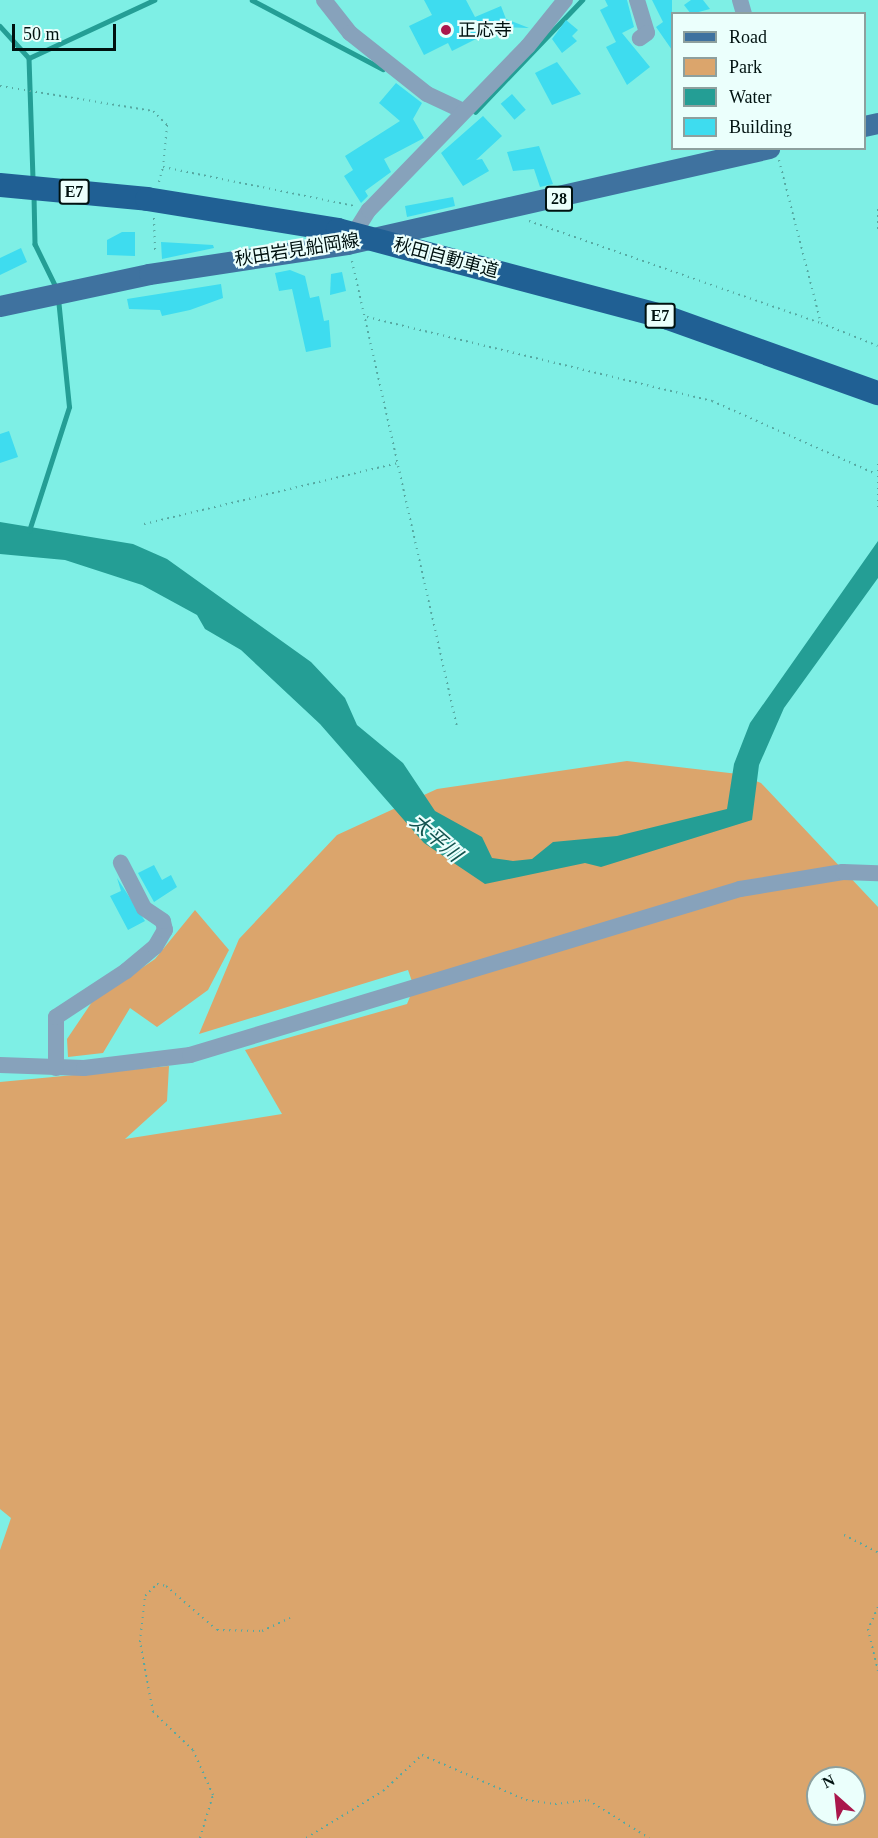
<!DOCTYPE html>
<meta charset="utf-8">
<style>
body{margin:0}
#map{position:relative;width:878px;height:1838px;overflow:hidden;background:#7eefe5;font-family:"Times New Roman","Noto Sans JP",serif}
div>[style]{position:absolute}
[style*='--x']{left:calc(var(--x)*1px);top:calc(var(--y)*1px);width:calc(var(--w)*1px);rotate:calc(var(--a)*1deg)}
.green>*{inset:0;background:#dba56c}
.water>*{inset:0;background:#249e95}
.stream>*{height:4.5px;margin:-2.25px;padding:0 2.25px;transform-origin:2.25px;border-radius:2.25px;background:#249e95}
.building>*{inset:0;background:#3edcef;transform-origin:0 0}
.path>*{height:2px;margin-top:-1px;transform-origin:0;background:repeating-linear-gradient(90deg,#56a8a1 0 1.5px,transparent 0 6px)}
.minor>*{height:16px;margin:-8px;padding:0 8px;transform-origin:8px;border-radius:8px;background:#87a2bb}
.major>*{height:21px;margin:-10.5px;padding:0 10.5px;transform-origin:10.5px;border-radius:10.5px;background:#3f729f}
.highway>*{height:24px;margin:-12px;padding:0 12px;transform-origin:12px;border-radius:12px;background:#206094}
.dots>*{width:16px;height:16px;translate:-50% -50%;box-sizing:border-box;border:3px solid #ebfffc;border-radius:50%}
span{translate:-50% -50%;white-space:nowrap;text-align:center;line-height:1.15;-webkit-text-stroke:4.5px #ebfffc;paint-order:stroke}
.shield-label span{padding:2px 4px;background:#ebfffc;border:2px solid;border-radius:4px;-webkit-text-stroke-width:0}
.shield-label{font-size:16px;color:#001210;font-weight:700}
.poi-label{font-size:18px;color:#001210}
.left{translate:0 -50%;text-align:left}
.street-label{font-size:18px;color:#001210}
.water-label{font-size:20px;color:#13544f;font-style:italic}
.legend{position:absolute;left:671px;top:12px;width:195px;height:138px;box-sizing:border-box;background:#ebfffc;border:2px solid #8da09e;margin:0;padding:8px 10px;list-style:none;font-size:18px;color:#001210}
.legend li{display:flex;align-items:center;gap:12px;height:30px}
.legend b{width:30px;border:2px solid #8da09e}
.north{position:absolute;left:806px;top:1766px;width:60px;height:60px;box-sizing:border-box;background:#ebfffc;border:2px solid #8da09e;border-radius:50%;rotate:333deg;font-size:16px;font-weight:700;line-height:24px;text-align:center;color:#001210}
.north::after{content:'';display:block;margin:auto;width:21px;height:27px;background:#aa174c;clip-path:polygon(50% 0,100% 100%,50% 72%,0 100%)}
.scale{position:absolute;left:12px;top:24px;width:104px;height:27px;box-sizing:border-box;border:3px solid #001210;border-top:0;padding-left:8px;font-size:18px;line-height:21px;white-space:nowrap;color:#001210;-webkit-text-stroke:4px #ebfffc;paint-order:stroke}
</style>
<div id="map">
<div class="green">
<div style="clip-path:polygon(evenodd,627px 761px,738px 774px,761px 783px,878px 907px,878px 1838px,0 1838px,0 1550px,11px 1518px,0 1509px,0 1082px,169px 1066px,167px 1101px,125px 1139px,282px 1114px,245px 1050px,407px 1004px,414px 987px,408px 970px,199px 1034px,239px 939px,337px 835px,437px 789px,627px 761px,818px 1778px,854px 1778px,854px 1814px,818px 1814px,818px 1778px)"></div>
<div style="clip-path:polygon(195px 910px,229px 950px,208px 990px,157px 1027px,130px 1008px,103px 1053px,68px 1057px,67px 1039px,92px 1002px,155px 959px)"></div>
</div>
<div class="water">
<div style="clip-path:polygon(0 522px,133px 544px,167px 559px,311px 662px,345px 698px,357px 725px,403px 763px,435px 811px,482px 837px,492px 858px,513px 861px,532px 859px,553px 842px,617px 836px,727px 809px,734px 764px,750px 723px,878px 541px,878px 578px,784px 708px,759px 765px,752px 820px,601px 867px,585px 863px,485px 884px,424px 843px,320px 724px,241px 650px,205px 629px,197px 615px,142px 585px,65px 560px,0 554px)"></div>
</div>
<div class="stream">
<div style="--x:252;--y:0;--w:148;--a:27.8"></div>
<div style="--x:0;--y:26;--w:43;--a:47.8"></div>
<div style="--x:29;--y:58;--w:123;--a:88.1"></div>
<div style="--x:29;--y:58;--w:138;--a:-24.9"></div>
<div style="--x:475;--y:112;--w:155;--a:-46.3"></div>
<div style="--x:34;--y:195;--w:49;--a:88.8"></div>
<div style="--x:35;--y:244;--w:48;--a:64"></div>
<div style="--x:29;--y:531;--w:130;--a:-72.1"></div>
<div style="--x:69;--y:407;--w:110;--a:-95.8"></div>
</div>
<div class="building">
<div style="clip-path:polygon(424px 0,466px 0,475px 17px,501px 6px,506px 19px,529px 28px,479px 26px,484px 35px,452px 51px,448px 43px,424px 55px,409px 26px,432px 15px)"></div>
<div style="clip-path:polygon(605px 0,627px 0,634px 27px,622px 33px,650px 67px,627px 85px,606px 47px,616px 42px,600px 10px,608px 6px)"></div>
<div style="clip-path:polygon(652px 0,672px 0,672px 50px,656px 27px,663px 22px)"></div>
<div style="clip-path:polygon(691px 0,703px 0,710px 9px,691px 14px,684px 5px)"></div>
<div style="clip-path:polygon(566px 20px,578px 30px,572px 36px,577px 41px,562px 53px,552px 39px)"></div>
<div style="clip-path:polygon(557px 62px,581px 94px,552px 105px,535px 73px)"></div>
<div style="clip-path:polygon(396px 83px,422px 103px,413px 119px,424px 138px,384px 159px,391px 172px,365px 191px,368px 196px,361px 203px,344px 176px,353px 170px,345px 156px,400px 121px,379px 103px)"></div>
<div style="left:512px;top:94px;width:21px;height:15px;rotate:49deg"></div>
<div style="clip-path:polygon(483px 116px,502px 136px,476px 160px,482px 159px,489px 171px,463px 186px,441px 153px)"></div>
<div style="clip-path:polygon(539px 146px,553px 184px,540px 187px,534px 169px,513px 171px,507px 152px)"></div>
<div style="clip-path:polygon(453px 197px,455px 206px,407px 217px,405px 206px)"></div>
<div style="clip-path:polygon(122px 232px,135px 232px,135px 256px,107px 255px,107px 240px)"></div>
<div style="clip-path:polygon(161px 242px,213px 245px,214px 248px,162px 259px)"></div>
<div style="clip-path:polygon(21px 248px,27px 262px,0 275px,0 258px)"></div>
<div style="clip-path:polygon(290px 270px,305px 276px,310px 298px,319px 296px,324px 321px,329px 320px,331px 347px,306px 352px,292px 289px,279px 291px,275px 273px)"></div>
<div style="clip-path:polygon(342px 272px,346px 291px,330px 295px,331px 274px)"></div>
<div style="clip-path:polygon(221px 284px,223px 298px,190px 310px,162px 316px,160px 310px,129px 309px,127px 299px)"></div>
<div style="clip-path:polygon(9px 431px,18px 457px,0 463px,0 434px)"></div>
<div style="clip-path:polygon(154px 865px,162px 880px,171px 875px,177px 887px,154px 902px,138px 873px)"></div>
<div style="clip-path:polygon(117px 878px,145px 921px,128px 930px,110px 896px,121px 891px)"></div>
</div>
<div class="path">
<div style="--x:0;--y:86;--w:155;--a:9.3"></div>
<div style="--x:153;--y:111;--w:20;--a:45"></div>
<div style="--x:167;--y:125;--w:42;--a:95.4"></div>
<div style="--x:163;--y:167;--w:195;--a:11.5"></div>
<div style="--x:779;--y:160;--w:168;--a:75.6"></div>
<div style="--x:821;--y:323;--w:61;--a:22"></div>
<div style="--x:159;--y:182;--w:16;--a:-75"></div>
<div style="--x:878;--y:209;--w:20;--a:90"></div>
<div style="--x:154;--y:218;--w:36;--a:88"></div>
<div style="--x:529;--y:221;--w:309;--a:19.3"></div>
<div style="--x:352;--y:261;--w:477;--a:77.3"></div>
<div style="--x:367;--y:317;--w:355;--a:13.7"></div>
<div style="--x:712;--y:401;--w:177;--a:24"></div>
<div style="--x:878;--y:464;--w:47;--a:90"></div>
<div style="--x:144;--y:524;--w:262;--a:-13.5"></div>
<div style="--x:844;--y:1535;--w:38;--a:27"></div>
<div style="--x:878;--y:1607;--w:24;--a:114"></div>
<div style="--x:868;--y:1629;--w:43;--a:76.6"></div>
<div style="--x:200;--y:1838;--w:45;--a:-73.2"></div>
<div style="--x:213;--y:1795;--w:49;--a:-114"></div>
<div style="--x:193;--y:1750;--w:55;--a:-136.5"></div>
<div style="--x:153;--y:1712;--w:71;--a:-100.5"></div>
<div style="--x:140;--y:1642;--w:46;--a:-83.8"></div>
<div style="--x:145;--y:1596;--w:17;--a:-45"></div>
<div style="--x:157;--y:1584;--w:9;--a:13"></div>
<div style="--x:166;--y:1586;--w:67;--a:40.8"></div>
<div style="--x:217;--y:1630;--w:45;--a:1.3"></div>
<div style="--x:262;--y:1631;--w:31;--a:-25"></div>
<div style="--x:306;--y:1838;--w:90;--a:-31.4"></div>
<div style="--x:383;--y:1791;--w:53;--a:-42.7"></div>
<div style="--x:422;--y:1755;--w:113;--a:23.4"></div>
<div style="--x:526;--y:1800;--w:29;--a:8"></div>
<div style="--x:555;--y:1804;--w:33;--a:-7"></div>
<div style="--x:588;--y:1800;--w:72;--a:31.9"></div>
</div>
<div class="minor">
<div style="--x:324;--y:0;--w:42;--a:51.8"></div>
<div style="--x:350;--y:33;--w:98;--a:38.4"></div>
<div style="--x:427;--y:94;--w:40;--a:25"></div>
<div style="--x:637;--y:0;--w:34;--a:73"></div>
<div style="--x:647;--y:33;--w:9;--a:144"></div>
<div style="--x:740;--y:0;--w:15;--a:74"></div>
<div style="--x:348;--y:243;--w:39;--a:-58"></div>
<div style="--x:369;--y:210;--w:228;--a:-45.9"></div>
<div style="--x:528;--y:46;--w:59;--a:-51.2"></div>
<div style="--x:0;--y:1065;--w:84;--a:2"></div>
<div style="--x:84;--y:1068;--w:107;--a:-7"></div>
<div style="--x:190;--y:1055;--w:575;--a:-16.79"></div>
<div style="--x:740;--y:889;--w:104;--a:-9.4"></div>
<div style="--x:843;--y:872;--w:35;--a:2"></div>
<div style="--x:56;--y:1068;--w:51;--a:-90"></div>
<div style="--x:56;--y:1017;--w:84;--a:-33.3"></div>
<div style="--x:126;--y:971;--w:38;--a:-40"></div>
<div style="--x:155;--y:947;--w:20;--a:-60"></div>
<div style="--x:165;--y:930;--w:9;--a:-103"></div>
<div style="--x:163;--y:921;--w:23;--a:-146"></div>
<div style="--x:144;--y:908;--w:51;--a:-117.1"></div>
</div>
<div class="major">
<div style="--x:864;--y:126;--w:14;--a:-12"></div>
<div style="--x:0;--y:306;--w:152;--a:-12.1"></div>
<div style="--x:149;--y:274;--w:200;--a:-8.6"></div>
<div style="--x:347;--y:244;--w:433;--a:-12.8"></div>
</div>
<div class="highway">
<div style="--x:0;--y:185;--w:148;--a:5.4"></div>
<div style="--x:147;--y:199;--w:193;--a:9.2"></div>
<div style="--x:338;--y:230;--w:342;--a:14.9"></div>
<div style="--x:668;--y:318;--w:223;--a:19.7"></div>
</div>
<div class="dots">
<div style="left:446px;top:30px;background:#aa174c"></div>
</div>
<div class="shield-label">
<span style="left:74px;top:192px">E7</span>
<span style="left:559px;top:199px">28</span>
<span style="left:660px;top:316px">E7</span>
</div>
<div class="poi-label">
<span class="left" style="left:458px;top:30px">正応寺</span>
</div>
<div class="street-label">
<span style="left:297px;top:250px;rotate:-9deg">秋田岩見船岡線</span>
<span style="left:446px;top:258px;rotate:15deg">秋田自動車道</span>
</div>
<div class="water-label">
<span style="left:436px;top:838px;rotate:41deg">太平川</span>
</div>
<ul class="legend">
<li><b style="height:8px;background:#3f729f"></b>Road</li>
<li><b style="height:16px;background:#dba56c"></b>Park</li>
<li><b style="height:16px;background:#249e95"></b>Water</li>
<li><b style="height:16px;background:#3edcef"></b>Building</li>
</ul>
<div class="north">N</div>
<div class="scale">50 m</div>
</div>
